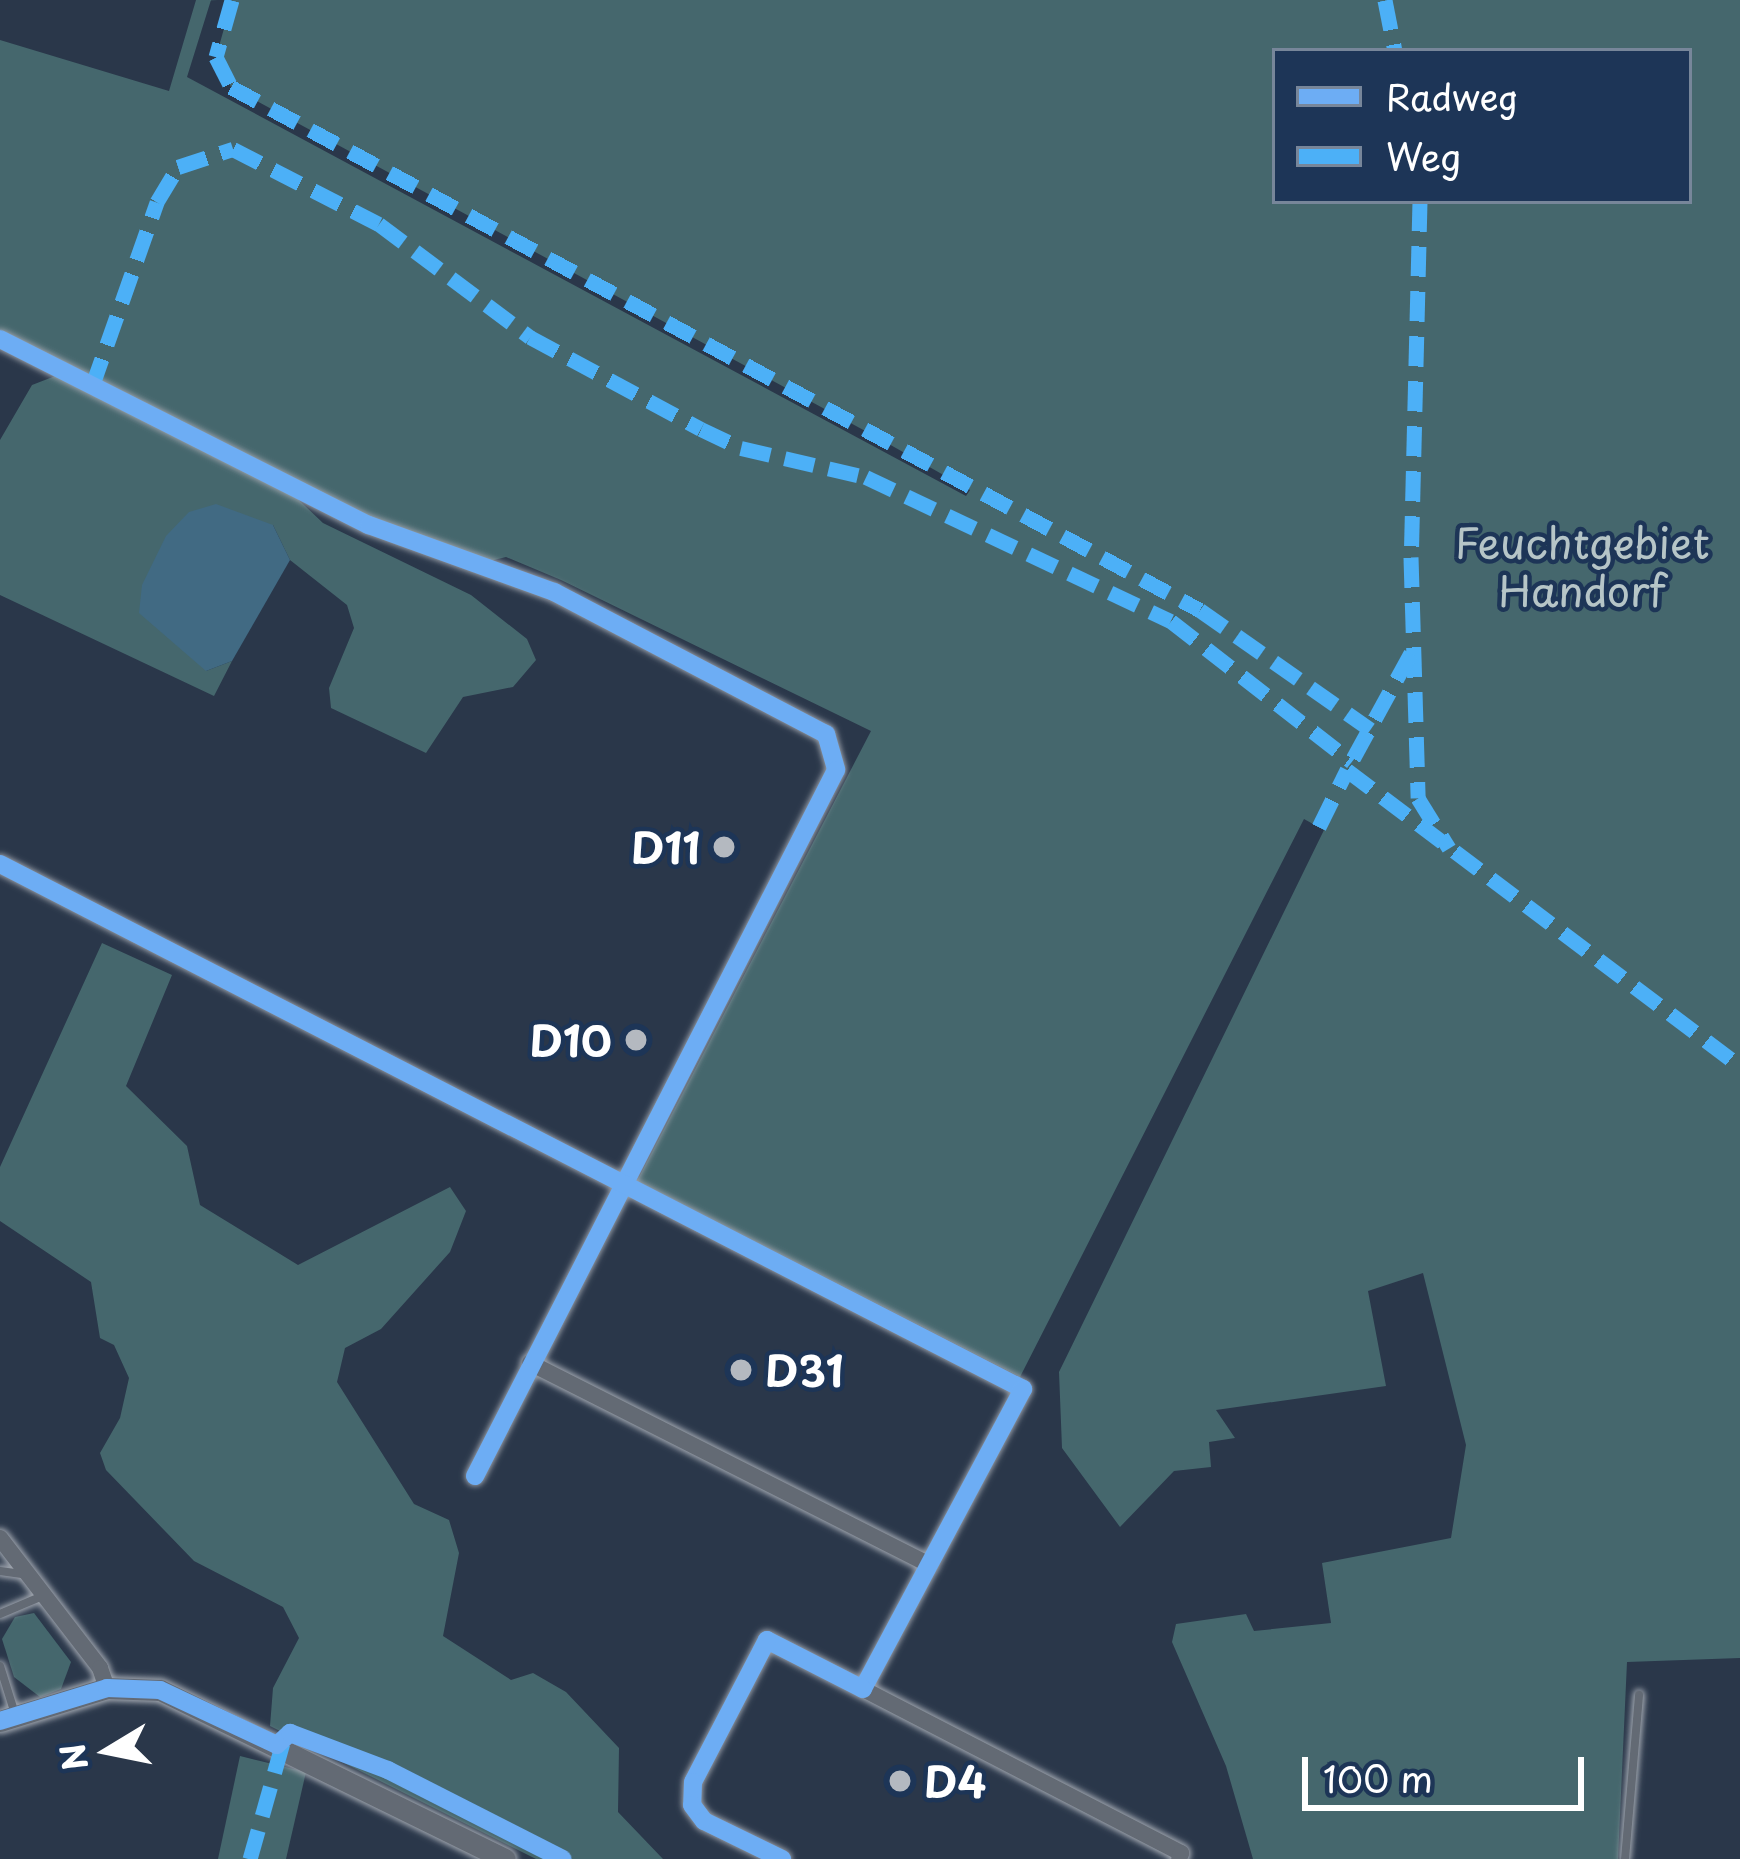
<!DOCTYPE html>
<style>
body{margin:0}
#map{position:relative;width:1740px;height:1859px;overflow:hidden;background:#2a374a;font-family:"Playpen Sans",sans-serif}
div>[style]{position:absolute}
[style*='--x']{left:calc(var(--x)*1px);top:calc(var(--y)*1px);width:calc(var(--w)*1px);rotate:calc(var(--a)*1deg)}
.green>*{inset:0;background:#45676d}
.water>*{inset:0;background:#416a83}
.roads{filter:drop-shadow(0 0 3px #9fa5ae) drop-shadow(0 0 3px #9fa5ae)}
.service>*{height:8px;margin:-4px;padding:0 4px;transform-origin:4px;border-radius:4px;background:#636a74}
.minor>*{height:16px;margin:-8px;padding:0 8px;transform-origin:8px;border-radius:8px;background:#636a74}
.tertiary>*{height:21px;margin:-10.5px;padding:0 10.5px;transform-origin:10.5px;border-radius:10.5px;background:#636a74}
.quiet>*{height:15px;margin-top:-7.5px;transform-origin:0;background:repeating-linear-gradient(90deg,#4cb0f7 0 30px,transparent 0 45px)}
.cycleway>*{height:18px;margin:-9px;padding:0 9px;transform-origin:9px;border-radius:9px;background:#6dadf4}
.dots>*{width:33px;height:33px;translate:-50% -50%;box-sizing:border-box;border:6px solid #1d3557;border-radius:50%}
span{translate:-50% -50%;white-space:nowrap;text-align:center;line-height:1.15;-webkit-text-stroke:9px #1d3557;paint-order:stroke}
.park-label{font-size:42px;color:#b6c5c7}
.poi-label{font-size:42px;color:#fff;font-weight:700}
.right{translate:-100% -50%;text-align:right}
.left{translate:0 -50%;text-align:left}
.legend{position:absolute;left:1272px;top:48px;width:420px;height:156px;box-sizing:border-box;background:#1d3557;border:3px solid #77869a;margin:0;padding:15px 21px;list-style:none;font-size:36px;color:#fff}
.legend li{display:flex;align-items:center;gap:24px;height:60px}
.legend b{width:60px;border:3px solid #77869a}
.north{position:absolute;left:48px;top:1691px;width:120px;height:120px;-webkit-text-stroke:9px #1d3557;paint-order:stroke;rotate:260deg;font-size:33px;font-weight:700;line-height:48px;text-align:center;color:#fff}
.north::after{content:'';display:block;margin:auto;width:42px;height:54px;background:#fff;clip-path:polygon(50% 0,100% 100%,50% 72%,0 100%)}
.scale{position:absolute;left:1302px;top:1757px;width:282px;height:54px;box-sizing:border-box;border:6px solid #fff;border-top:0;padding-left:15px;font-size:36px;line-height:42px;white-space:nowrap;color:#fff;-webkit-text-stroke:9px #1d3557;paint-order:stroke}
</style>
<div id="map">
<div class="green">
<div style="clip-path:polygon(evenodd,196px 0,211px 0,187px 77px,966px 496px,970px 490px,880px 439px,231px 87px,216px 57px,232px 0,1740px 0,1740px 1658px,1627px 1662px,1618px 1859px,1253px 1859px,1226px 1766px,1172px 1642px,1176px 1624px,1246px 1614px,1254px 1631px,1331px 1623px,1322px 1563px,1451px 1538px,1466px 1445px,1423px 1273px,1368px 1291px,1386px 1386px,1216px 1410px,1235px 1438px,1209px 1442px,1211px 1467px,1174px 1471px,1120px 1527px,1062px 1448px,1059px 1372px,1324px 830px,1304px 819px,1020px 1377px,637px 1181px,871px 731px,561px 580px,506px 557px,474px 565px,283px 485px,323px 523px,471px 595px,527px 639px,536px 660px,513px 687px,463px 697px,426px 753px,331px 708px,329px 688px,354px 628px,347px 605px,290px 560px,273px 525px,206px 671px,232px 661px,214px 696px,0 595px,0 440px,32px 385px,63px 373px,0 339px,0 40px,169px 91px,196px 0,1275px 51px,1689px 51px,1689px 201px,1275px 201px,1275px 51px)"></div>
<div style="clip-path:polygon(102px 943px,172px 975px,126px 1086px,187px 1146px,200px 1205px,298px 1265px,450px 1187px,466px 1211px,450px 1252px,381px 1329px,345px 1348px,337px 1382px,414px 1504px,449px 1520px,459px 1553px,443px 1636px,511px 1680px,533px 1673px,566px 1692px,619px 1748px,618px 1812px,663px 1859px,536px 1859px,270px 1726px,273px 1688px,299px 1638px,283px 1607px,194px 1561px,106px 1470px,100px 1453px,120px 1418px,129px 1378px,114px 1345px,100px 1338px,91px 1282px,0 1221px,0 1167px)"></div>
<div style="clip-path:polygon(34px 1613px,71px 1662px,61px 1689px,40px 1697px,14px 1677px,2px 1639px,15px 1617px)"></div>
<div style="clip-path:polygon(240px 1756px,306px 1772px,286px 1859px,218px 1859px)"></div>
</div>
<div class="water">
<div style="clip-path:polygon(216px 504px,273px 525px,290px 560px,232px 661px,206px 671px,139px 613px,142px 585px,166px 536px,189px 512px)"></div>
</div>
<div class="roads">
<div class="service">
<div style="--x:0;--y:1571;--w:22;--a:8"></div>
<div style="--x:0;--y:1614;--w:43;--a:-23"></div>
<div style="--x:0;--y:1666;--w:50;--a:72.6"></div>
<div style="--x:1625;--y:1859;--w:165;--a:-85.1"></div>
</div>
<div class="minor">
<div style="--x:0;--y:339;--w:413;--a:26.8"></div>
<div style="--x:369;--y:525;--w:197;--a:19.9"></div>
<div style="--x:554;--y:592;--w:307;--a:27.6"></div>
<div style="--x:826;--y:734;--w:37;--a:74"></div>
<div style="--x:836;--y:770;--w:793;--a:117.08"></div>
<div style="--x:0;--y:864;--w:1150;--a:27.17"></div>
<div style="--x:1023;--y:1389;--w:340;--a:118.1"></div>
<div style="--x:863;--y:1689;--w:108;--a:-153"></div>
<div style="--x:767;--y:1640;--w:160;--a:117.5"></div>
<div style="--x:693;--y:1782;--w:23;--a:92"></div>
<div style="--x:692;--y:1805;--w:20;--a:53"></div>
<div style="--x:704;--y:1821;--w:87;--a:26"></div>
<div style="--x:530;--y:1363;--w:448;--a:26.8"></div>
<div style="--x:0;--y:1538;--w:164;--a:52.4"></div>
<div style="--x:100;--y:1668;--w:21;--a:71"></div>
<div style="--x:863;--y:1689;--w:358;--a:27.3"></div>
<div style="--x:1181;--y:1853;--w:6;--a:108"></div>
</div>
<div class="tertiary">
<div style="--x:0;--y:1721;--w:112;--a:-17.1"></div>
<div style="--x:107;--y:1688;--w:53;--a:2.2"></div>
<div style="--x:160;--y:1690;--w:384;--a:26.1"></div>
</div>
</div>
<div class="quiet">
<div style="--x:232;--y:0;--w:59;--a:105.7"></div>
<div style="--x:216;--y:57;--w:34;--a:63"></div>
<div style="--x:231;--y:87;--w:1101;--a:28.36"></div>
<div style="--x:1200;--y:610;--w:208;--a:35"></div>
<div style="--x:1385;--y:0;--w:52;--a:78.9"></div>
<div style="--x:1420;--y:201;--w:356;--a:91.4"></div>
<div style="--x:1411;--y:557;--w:241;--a:88.3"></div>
<div style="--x:1418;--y:798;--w:59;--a:58.2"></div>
<div style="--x:92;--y:387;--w:196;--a:-70.6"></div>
<div style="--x:157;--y:202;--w:41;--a:-59"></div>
<div style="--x:178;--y:167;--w:58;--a:-18.1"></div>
<div style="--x:233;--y:149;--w:164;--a:27.2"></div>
<div style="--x:379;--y:224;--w:189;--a:36.8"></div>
<div style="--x:530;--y:337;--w:194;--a:28.3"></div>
<div style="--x:701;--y:429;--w:44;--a:25.4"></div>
<div style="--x:741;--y:448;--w:128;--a:13.1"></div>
<div style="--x:866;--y:477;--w:337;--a:25.3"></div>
<div style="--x:1171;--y:621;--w:229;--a:37.9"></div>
<div style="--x:1411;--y:653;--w:133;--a:118.7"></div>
<div style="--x:1347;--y:770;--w:492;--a:37"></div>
<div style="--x:1319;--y:827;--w:64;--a:-63.8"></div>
<div style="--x:250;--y:1859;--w:125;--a:-74.2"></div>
</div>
<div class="cycleway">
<div style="--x:0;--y:339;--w:413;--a:26.8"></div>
<div style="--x:369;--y:525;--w:197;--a:19.9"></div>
<div style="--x:554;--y:592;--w:307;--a:27.6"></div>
<div style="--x:826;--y:734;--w:37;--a:74"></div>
<div style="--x:836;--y:770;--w:793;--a:117.08"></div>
<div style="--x:0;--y:864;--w:1150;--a:27.17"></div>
<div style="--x:1023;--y:1389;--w:340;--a:118.1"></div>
<div style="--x:863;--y:1689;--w:108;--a:-153"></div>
<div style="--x:767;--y:1640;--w:160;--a:117.5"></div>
<div style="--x:693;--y:1782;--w:23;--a:92"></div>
<div style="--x:692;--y:1805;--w:20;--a:53"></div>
<div style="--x:704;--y:1821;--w:87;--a:26"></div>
<div style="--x:0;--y:1721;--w:112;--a:-17.1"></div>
<div style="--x:107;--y:1688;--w:53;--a:2.2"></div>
<div style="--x:160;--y:1690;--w:129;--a:25.2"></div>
<div style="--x:277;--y:1745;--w:18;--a:-43"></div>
<div style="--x:290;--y:1733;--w:105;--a:20.7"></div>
<div style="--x:388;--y:1770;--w:196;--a:27"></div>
</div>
<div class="dots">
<div style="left:724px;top:847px;background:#b4b9c0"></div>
<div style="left:636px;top:1040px;background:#b4b9c0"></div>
<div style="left:741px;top:1370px;background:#b4b9c0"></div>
<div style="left:900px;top:1781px;background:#b4b9c0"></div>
</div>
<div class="park-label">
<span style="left:1582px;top:566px">Feuchtgebiet<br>Handorf</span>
</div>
<div class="poi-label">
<span class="right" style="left:700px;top:847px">D11</span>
<span class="right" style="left:612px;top:1040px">D10</span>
<span class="left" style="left:765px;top:1370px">D31</span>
<span class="left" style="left:924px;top:1781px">D4</span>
</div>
<ul class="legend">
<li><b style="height:15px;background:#6dadf4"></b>Radweg</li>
<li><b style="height:15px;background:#4cb0f7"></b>Weg</li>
</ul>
<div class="north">N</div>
<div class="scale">100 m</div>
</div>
